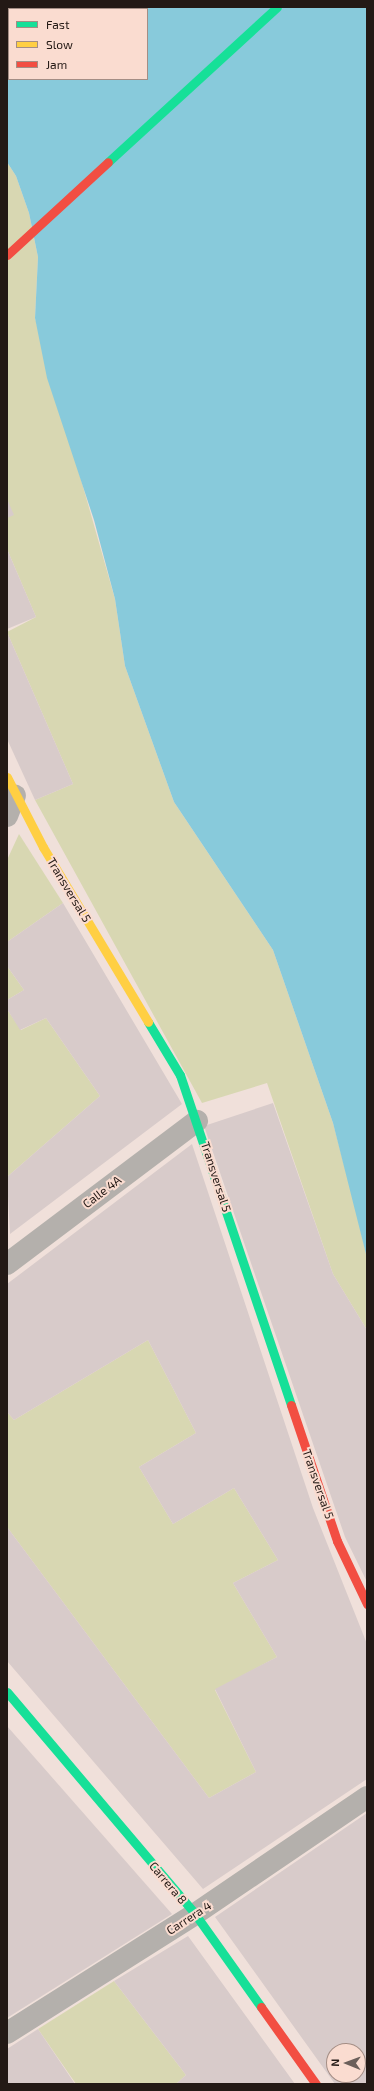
<!DOCTYPE html>
<style>
body{margin:0}
#map{position:relative;width:374px;height:2091px;overflow:hidden;background:#f0e0da;font-family:"Exo 2",sans-serif}
div>[style]{position:absolute}
[style*='--x']{left:calc(var(--x)*1px);top:calc(var(--y)*1px);width:calc(var(--w)*1px);rotate:calc(var(--a)*1deg)}
.green>*{inset:0;background:#d8d7b2}
.water>*{inset:0;background:#88cadb}
.building>*{inset:0;background:#d8cbca}
.street>*{height:22px;margin:-11px;padding:0 11px;transform-origin:11px;border-radius:11px;background:#b4b0ac}
.fast>*{height:9px;margin:-4.5px;padding:0 4.5px;transform-origin:4.5px;border-radius:4.5px;background:#16e098}
.slow>*{height:9px;margin:-4.5px;padding:0 4.5px;transform-origin:4.5px;border-radius:4.5px;background:#ffcf43}
.jam>*{height:9px;margin:-4.5px;padding:0 4.5px;transform-origin:4.5px;border-radius:4.5px;background:#f24e42}
span{translate:-50% -50%;white-space:nowrap;text-align:center;line-height:1.15;-webkit-text-stroke:4px #fadcd0;paint-order:stroke}
.street-label{font-size:12px;color:#231915}
.frame{position:absolute;inset:0;border:8px solid #231915;pointer-events:none}
.legend{position:absolute;left:8px;top:8px;width:140px;height:72px;box-sizing:border-box;background:#fadcd0;border:1px solid #a48e85;margin:0;padding:5px 7px;list-style:none;font-size:12px;color:#231915}
.legend li{display:flex;align-items:center;gap:8px;height:20px}
.legend b{width:20px;border:1px solid #a48e85}
.north{position:absolute;left:326px;top:2043px;width:40px;height:40px;box-sizing:border-box;background:#fadcd0;border:1px solid #a48e85;border-radius:50%;rotate:271deg;font-size:11px;font-weight:700;line-height:16px;text-align:center;color:#231915}
.north::after{content:'';display:block;margin:auto;width:14px;height:18px;background:#6b5f5a;clip-path:polygon(50% 0,100% 100%,50% 72%,0 100%)}
</style>
<div id="map">
<div class="green">
<div style="clip-path:polygon(7px 162px,16px 176px,29px 213px,38px 257px,35px 318px,115px 599px,125px 666px,174px 802px,273px 950px,333px 1123px,355px 1206px,367px 1258px,367px 1330px,333px 1274px,267px 1083px,202px 1103px,35px 800px,73px 784px,7px 632px,36px 617px,7px 549px)"></div>
<div style="clip-path:polygon(19px 834px,63px 903px,7px 942px,7px 860px)"></div>
<div style="clip-path:polygon(7px 966px,24px 990px,7px 1000px)"></div>
<div style="clip-path:polygon(7px 1009px,21px 1030px,46px 1018px,100px 1096px,7px 1177px)"></div>
<div style="clip-path:polygon(148px 1340px,196px 1433px,139px 1467px,173px 1524px,234px 1488px,278px 1560px,233px 1583px,277px 1657px,215px 1690px,256px 1772px,209px 1798px,7px 1527px,7px 1412px,14px 1420px)"></div>
<div style="clip-path:polygon(114px 1981px,186px 2075px,176px 2084px,76px 2084px,38px 2029px)"></div>
</div>
<div class="water">
<div style="clip-path:polygon(evenodd,7px 7px,367px 7px,367px 1258px,333px 1123px,273px 950px,174px 802px,125px 666px,115px 599px,94px 520px,47px 378px,35px 318px,38px 257px,29px 213px,16px 176px,7px 162px,7px 7px,9px 9px,147px 9px,147px 79px,9px 79px,9px 9px)"></div>
</div>
<div class="building">
<div style="clip-path:polygon(7px 499px,14px 515px,7px 518px)"></div>
<div style="clip-path:polygon(7px 549px,36px 617px,7px 629px)"></div>
<div style="clip-path:polygon(7px 632px,73px 784px,35px 800px,7px 739px)"></div>
<div style="clip-path:polygon(63px 903px,182px 1104px,10px 1234px,7px 1177px,100px 1096px,46px 1018px,20px 1030px,7px 1009px,7px 1000px,24px 990px,7px 966px,7px 942px)"></div>
<div style="clip-path:polygon(273px 1103px,333px 1274px,367px 1330px,367px 1582px,345px 1537px,204px 1126px)"></div>
<div style="clip-path:polygon(192px 1144px,313px 1508px,367px 1644px,367px 1779px,203px 1889px,7px 1661px,7px 1527px,209px 1798px,256px 1772px,215px 1689px,277px 1657px,233px 1583px,278px 1560px,234px 1488px,173px 1524px,139px 1467px,196px 1433px,148px 1340px,14px 1420px,7px 1412px,7px 1284px)"></div>
<div style="clip-path:polygon(7px 1726px,172px 1914px,7px 2018px)"></div>
<div style="clip-path:polygon(evenodd,367px 1813px,367px 2084px,335px 2084px,215px 1917px,367px 1813px,334px 2051px,358px 2051px,358px 2075px,334px 2075px,334px 2051px)"></div>
<div style="clip-path:polygon(188px 1936px,295px 2084px,176px 2084px,186px 2075px,114px 1981px)"></div>
<div style="clip-path:polygon(38px 2029px,75px 2084px,7px 2084px,7px 2049px)"></div>
</div>
<div class="street">
<div style="--x:7;--y:816;--w:22;--a:-69"></div>
<div style="--x:7;--y:1264;--w:238;--a:-37"></div>
<div style="--x:7;--y:2033;--w:222;--a:-32.3"></div>
<div style="--x:195;--y:1914;--w:208;--a:-34.2"></div>
</div>
<div class="fast">
<div style="--x:108;--y:162;--w:229;--a:-42.5"></div>
<div style="--x:148;--y:1022;--w:62;--a:58.9"></div>
<div style="--x:180;--y:1075;--w:348;--a:71.4"></div>
<div style="--x:7;--y:1692;--w:291;--a:49.7"></div>
<div style="--x:195;--y:1914;--w:114;--a:54.6"></div>
</div>
<div class="slow">
<div style="--x:7;--y:777;--w:79;--a:62.8"></div>
<div style="--x:43;--y:847;--w:204;--a:59"></div>
</div>
<div class="jam">
<div style="--x:7;--y:255;--w:137;--a:-42.6"></div>
<div style="--x:291;--y:1405;--w:144;--a:71.3"></div>
<div style="--x:337;--y:1541;--w:70;--a:64.5"></div>
<div style="--x:261;--y:2007;--w:95;--a:54.5"></div>
</div>
<div class="street-label">
<span style="left:69px;top:890px;rotate:59deg">Transversal 5</span>
<span style="left:216px;top:1177px;rotate:72deg">Transversal 5</span>
<span style="left:102px;top:1192px;rotate:-37deg">Calle 4A</span>
<span style="left:318px;top:1484px;rotate:71deg">Transversal 5</span>
<span style="left:168px;top:1883px;rotate:50deg">Carrera 8</span>
<span style="left:189px;top:1918px;rotate:-33deg">Carrera 4</span>
</div>
<div class="frame"></div>
<ul class="legend">
<li><b style="height:5px;background:#16e098"></b>Fast</li>
<li><b style="height:5px;background:#ffcf43"></b>Slow</li>
<li><b style="height:5px;background:#f24e42"></b>Jam</li>
</ul>
<div class="north">N</div>
</div>
